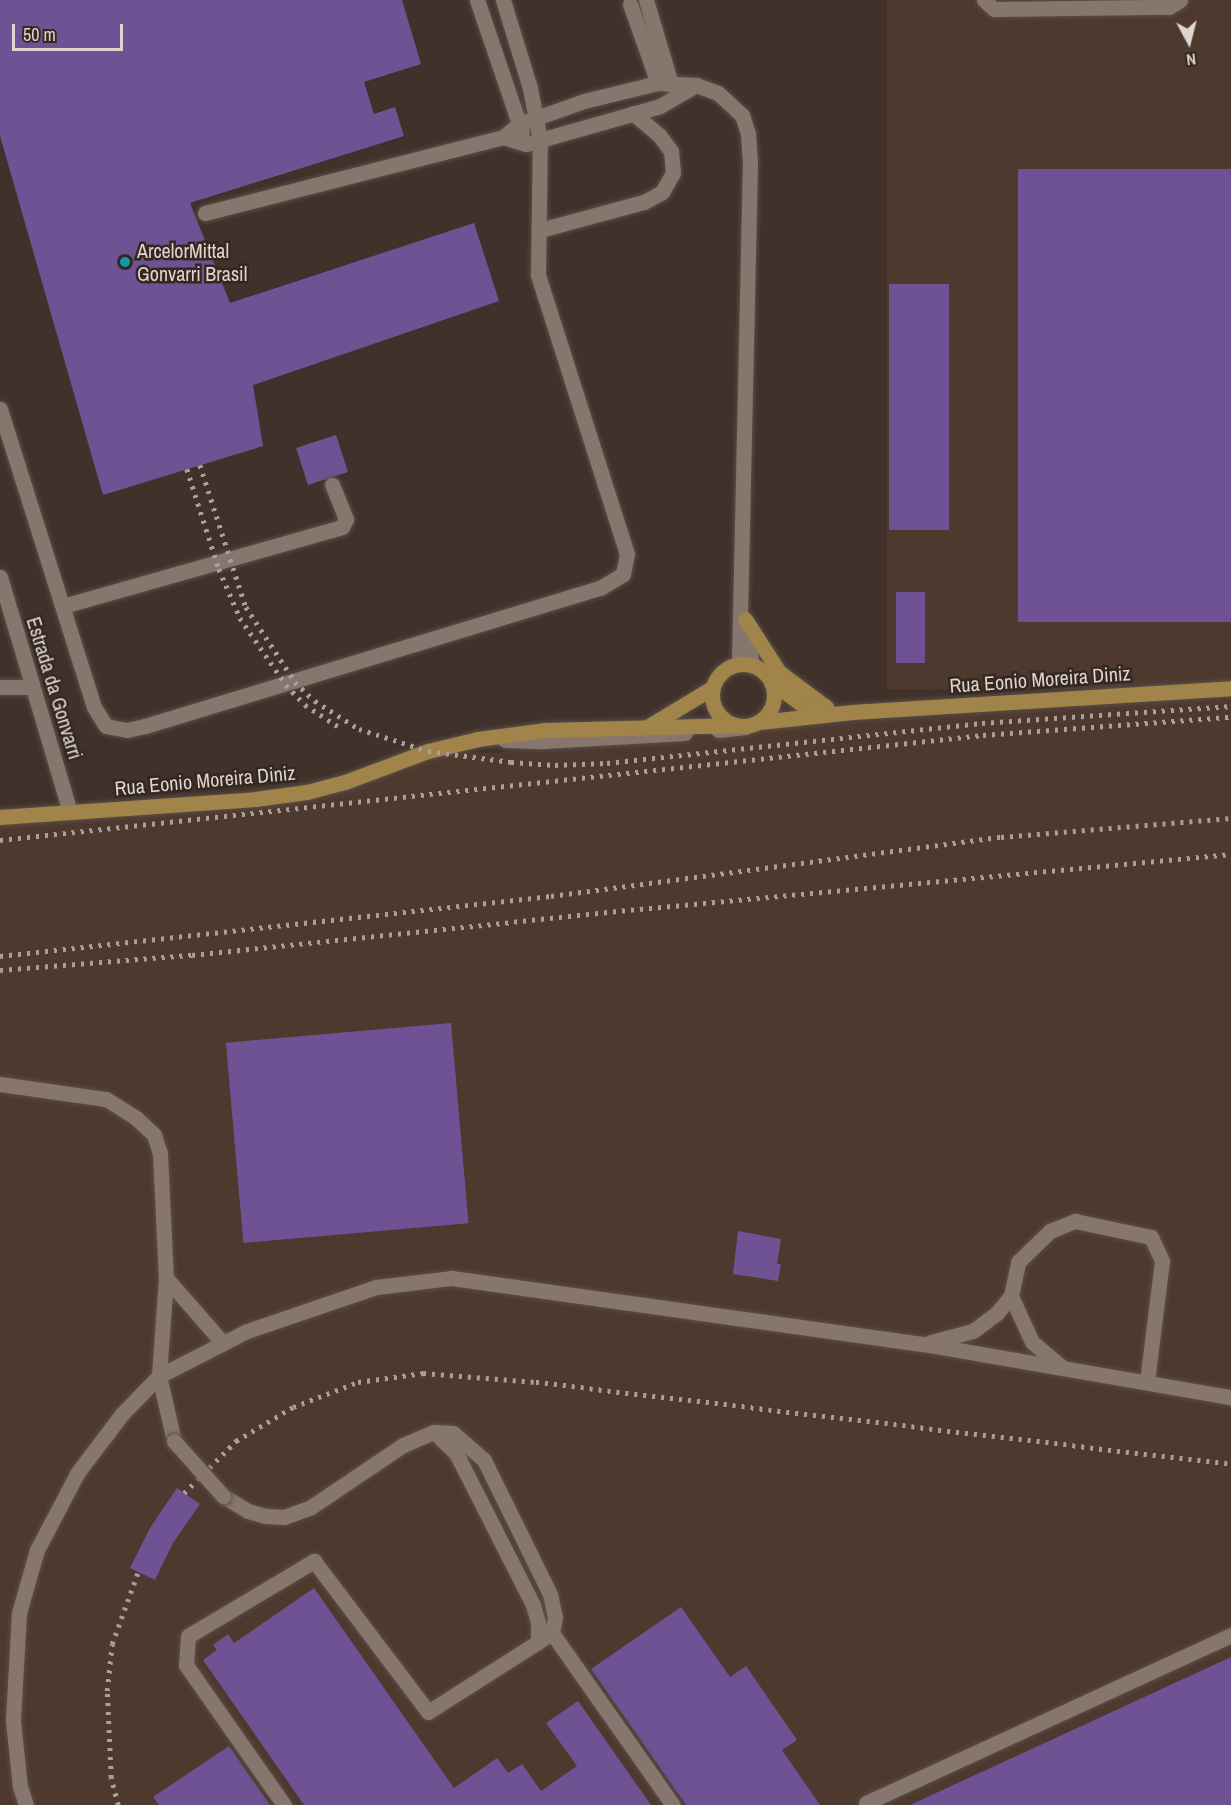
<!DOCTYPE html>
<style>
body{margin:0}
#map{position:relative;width:1231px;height:1805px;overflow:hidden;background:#40322b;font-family:"Archivo Narrow",sans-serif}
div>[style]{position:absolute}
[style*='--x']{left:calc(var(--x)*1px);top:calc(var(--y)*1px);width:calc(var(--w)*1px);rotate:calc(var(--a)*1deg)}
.built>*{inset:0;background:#4e392f;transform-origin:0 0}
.building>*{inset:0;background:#6e5294;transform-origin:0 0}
.roads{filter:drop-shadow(0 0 2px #5a4e48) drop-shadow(0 0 2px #5a4e48)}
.minor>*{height:15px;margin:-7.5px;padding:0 7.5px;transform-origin:7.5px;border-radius:7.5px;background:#87766e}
.major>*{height:15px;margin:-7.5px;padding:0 7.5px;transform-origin:7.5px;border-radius:7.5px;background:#a08449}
.major>.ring{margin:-7.5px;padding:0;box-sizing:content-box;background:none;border:15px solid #a08449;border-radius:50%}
.rail>*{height:4.5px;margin-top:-2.25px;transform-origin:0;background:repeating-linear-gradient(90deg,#aa9f9a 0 3px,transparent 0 9px)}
.bridges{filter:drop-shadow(0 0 2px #5a4e48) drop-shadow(0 0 2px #5a4e48)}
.minor-bridge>*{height:15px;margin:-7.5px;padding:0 7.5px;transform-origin:7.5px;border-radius:7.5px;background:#87766e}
.dots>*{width:16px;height:16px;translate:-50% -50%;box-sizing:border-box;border:3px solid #352821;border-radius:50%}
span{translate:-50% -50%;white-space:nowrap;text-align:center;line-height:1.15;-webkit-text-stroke:5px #352821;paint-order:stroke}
.poi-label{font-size:20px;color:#dfd5d1}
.left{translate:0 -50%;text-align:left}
.street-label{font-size:20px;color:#dfd5d1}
.north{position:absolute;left:1159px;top:12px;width:60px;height:60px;-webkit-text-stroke:4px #352821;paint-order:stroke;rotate:173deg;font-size:16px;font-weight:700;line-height:24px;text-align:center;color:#dfd5d1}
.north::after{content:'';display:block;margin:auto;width:21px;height:27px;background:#dfd5d1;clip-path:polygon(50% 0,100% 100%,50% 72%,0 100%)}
.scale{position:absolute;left:12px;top:24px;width:111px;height:27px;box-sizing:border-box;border:3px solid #dfd5d1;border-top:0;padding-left:8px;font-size:18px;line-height:21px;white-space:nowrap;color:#dfd5d1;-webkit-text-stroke:4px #352821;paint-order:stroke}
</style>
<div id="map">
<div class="built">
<div style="left:887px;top:0;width:344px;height:689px"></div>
<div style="clip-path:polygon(1231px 697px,1231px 1805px,0 1805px,0 823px,298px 801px,330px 796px,409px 764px,453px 750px,489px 753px,750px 735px,767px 729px,821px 724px)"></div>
</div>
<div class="building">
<div style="clip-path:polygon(0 0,402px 0,421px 64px,364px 82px,374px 114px,395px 107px,404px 136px,190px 203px,230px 303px,474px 223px,499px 301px,253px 385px,263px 446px,103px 495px,0 136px)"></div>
<div style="left:1231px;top:169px;width:453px;height:213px;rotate:90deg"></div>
<div style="left:889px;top:284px;width:60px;height:246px"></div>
<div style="left:336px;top:435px;width:39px;height:42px;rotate:72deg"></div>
<div style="left:896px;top:592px;width:29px;height:71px"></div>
<div style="left:451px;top:1023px;width:201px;height:226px;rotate:85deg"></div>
<div style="clip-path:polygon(738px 1231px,781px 1239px,777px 1264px,781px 1264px,778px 1281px,733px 1274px)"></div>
<div style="clip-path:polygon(177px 1488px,200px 1504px,173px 1543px,155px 1580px,130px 1568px,150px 1528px)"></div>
<div style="clip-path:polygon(314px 1588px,454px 1788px,497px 1758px,508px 1773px,522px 1764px,541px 1791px,577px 1766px,546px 1723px,578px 1701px,651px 1805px,304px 1805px,203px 1660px,217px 1650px,213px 1645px,228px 1634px,234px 1643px)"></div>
<div style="clip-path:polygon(681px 1607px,730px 1677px,746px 1666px,797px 1740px,782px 1750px,820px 1805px,686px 1805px,591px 1669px)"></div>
<div style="clip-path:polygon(1231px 1657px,1231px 1805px,910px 1805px)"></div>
<div style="clip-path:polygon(229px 1746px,270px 1805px,159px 1805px,153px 1797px)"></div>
</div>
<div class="roads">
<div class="minor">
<div style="--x:477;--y:0;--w:139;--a:71.2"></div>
<div style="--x:646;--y:0;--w:88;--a:73.4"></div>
<div style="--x:984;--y:0;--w:13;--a:42"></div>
<div style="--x:994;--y:9;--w:175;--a:-0.7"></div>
<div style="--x:1169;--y:7;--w:13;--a:-32"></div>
<div style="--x:630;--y:4;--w:84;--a:70.5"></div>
<div style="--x:503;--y:137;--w:24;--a:17"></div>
<div style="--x:526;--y:144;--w:15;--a:-16"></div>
<div style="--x:540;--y:140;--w:125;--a:-15.8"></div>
<div style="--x:660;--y:106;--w:42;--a:-30.3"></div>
<div style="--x:205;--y:213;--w:308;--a:-14.3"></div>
<div style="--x:503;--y:137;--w:21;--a:-39"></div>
<div style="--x:519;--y:124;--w:69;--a:-19.5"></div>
<div style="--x:584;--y:101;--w:76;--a:-13.7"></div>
<div style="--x:658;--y:83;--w:38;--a:3"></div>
<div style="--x:696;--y:85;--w:23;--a:20"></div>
<div style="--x:718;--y:93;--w:33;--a:43"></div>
<div style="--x:742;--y:115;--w:20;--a:72"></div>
<div style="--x:748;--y:134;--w:28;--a:86"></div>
<div style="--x:750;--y:162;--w:502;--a:91.26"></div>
<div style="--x:540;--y:230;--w:108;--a:-15.1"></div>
<div style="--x:644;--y:202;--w:21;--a:-29"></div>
<div style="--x:662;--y:192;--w:22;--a:-60"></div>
<div style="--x:673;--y:173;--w:22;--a:-95"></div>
<div style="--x:671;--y:151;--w:20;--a:-127"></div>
<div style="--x:659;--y:135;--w:34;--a:-140"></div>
<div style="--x:0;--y:409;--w:312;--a:72.5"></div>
<div style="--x:94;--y:707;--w:22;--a:58"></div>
<div style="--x:106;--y:726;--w:21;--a:11"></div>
<div style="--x:127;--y:730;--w:18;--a:-13"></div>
<div style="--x:145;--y:726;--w:475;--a:-16.9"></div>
<div style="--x:600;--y:588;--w:27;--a:-31"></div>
<div style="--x:623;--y:574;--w:20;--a:-79"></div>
<div style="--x:627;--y:554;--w:293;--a:-107.7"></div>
<div style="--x:538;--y:275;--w:135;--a:-89.2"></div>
<div style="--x:540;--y:140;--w:53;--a:-100.9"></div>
<div style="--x:530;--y:88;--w:92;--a:-107.1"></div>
<div style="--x:0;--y:577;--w:245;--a:73.4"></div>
<div style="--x:63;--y:606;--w:290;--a:-15.8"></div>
<div style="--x:342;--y:527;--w:9;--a:-63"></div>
<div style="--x:346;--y:519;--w:37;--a:-112"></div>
<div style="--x:746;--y:628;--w:37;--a:81"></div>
<div style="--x:0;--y:687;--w:32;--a:0"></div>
<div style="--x:718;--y:730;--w:28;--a:-6"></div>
<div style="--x:505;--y:740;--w:38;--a:2"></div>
<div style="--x:543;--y:741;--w:142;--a:-3.2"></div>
<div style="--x:0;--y:1084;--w:107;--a:8.1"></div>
<div style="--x:106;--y:1099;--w:36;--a:32"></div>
<div style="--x:136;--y:1118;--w:25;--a:43"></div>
<div style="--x:154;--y:1135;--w:19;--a:72"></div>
<div style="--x:160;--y:1153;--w:125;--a:87.3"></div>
<div style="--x:166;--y:1278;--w:98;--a:94.1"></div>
<div style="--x:159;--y:1376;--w:67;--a:77"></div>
<div style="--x:166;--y:1278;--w:86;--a:48.8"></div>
<div style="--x:931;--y:1342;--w:43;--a:-14.7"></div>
<div style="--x:973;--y:1331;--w:30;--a:-37"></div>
<div style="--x:997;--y:1313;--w:22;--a:-51"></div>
<div style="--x:1063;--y:1368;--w:40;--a:-140"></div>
<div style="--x:1032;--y:1342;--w:51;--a:-114.5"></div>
<div style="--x:1011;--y:1296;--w:35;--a:-78"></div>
<div style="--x:1018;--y:1262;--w:45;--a:-44.1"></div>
<div style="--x:1050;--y:1231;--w:27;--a:-22"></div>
<div style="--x:1075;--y:1221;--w:78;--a:11.9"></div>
<div style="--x:1151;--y:1237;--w:26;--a:65"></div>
<div style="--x:1162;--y:1261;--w:122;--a:97.1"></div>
<div style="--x:434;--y:1432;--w:30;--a:44"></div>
<div style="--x:456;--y:1453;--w:170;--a:63.1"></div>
<div style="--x:533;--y:1605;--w:19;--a:74"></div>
<div style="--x:538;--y:1623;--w:19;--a:90"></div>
<div style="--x:223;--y:1496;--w:29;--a:31"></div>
<div style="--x:248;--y:1511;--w:18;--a:16"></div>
<div style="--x:265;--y:1516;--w:19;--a:3"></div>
<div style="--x:284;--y:1517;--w:29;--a:-20"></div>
<div style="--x:311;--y:1507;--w:111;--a:-34"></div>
<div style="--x:403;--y:1445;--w:34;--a:-23"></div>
<div style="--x:434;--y:1432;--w:19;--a:3"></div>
<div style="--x:453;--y:1433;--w:41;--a:41.1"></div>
<div style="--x:484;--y:1460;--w:149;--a:63.8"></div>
<div style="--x:550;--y:1594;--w:24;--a:78"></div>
<div style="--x:555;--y:1617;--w:16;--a:101"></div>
<div style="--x:552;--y:1633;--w:210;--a:54.9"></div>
<div style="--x:26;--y:1805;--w:19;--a:-108"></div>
<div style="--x:20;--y:1787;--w:67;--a:-96"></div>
<div style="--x:13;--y:1720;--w:107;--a:-86.8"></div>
<div style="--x:19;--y:1613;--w:66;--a:-74.1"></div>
<div style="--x:37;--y:1550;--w:88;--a:-62.3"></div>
<div style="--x:78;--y:1472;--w:73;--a:-52.8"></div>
<div style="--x:122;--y:1414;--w:53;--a:-45.8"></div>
<div style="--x:159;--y:1376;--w:99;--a:-27.1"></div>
<div style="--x:247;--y:1331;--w:136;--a:-18.8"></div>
<div style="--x:376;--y:1287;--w:77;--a:-6.8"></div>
<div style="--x:452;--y:1278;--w:476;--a:8"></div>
<div style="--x:923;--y:1344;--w:313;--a:9.8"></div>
<div style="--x:284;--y:1805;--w:171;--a:-125"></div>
<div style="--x:186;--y:1665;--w:29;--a:-86"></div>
<div style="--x:188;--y:1636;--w:147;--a:-30.8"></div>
<div style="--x:314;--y:1561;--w:189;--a:52.9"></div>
<div style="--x:428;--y:1712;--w:147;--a:-32.5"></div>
<div style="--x:867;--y:1805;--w:2;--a:-117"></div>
<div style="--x:866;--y:1803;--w:402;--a:-24.7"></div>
</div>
<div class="major">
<div style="--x:745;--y:619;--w:63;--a:57.3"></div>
<div style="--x:779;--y:672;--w:59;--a:36.7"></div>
<div class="ring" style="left:712px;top:664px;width:47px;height:47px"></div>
<div style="--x:771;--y:682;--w:37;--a:36"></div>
<div style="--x:801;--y:704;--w:22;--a:8"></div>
<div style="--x:760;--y:722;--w:93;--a:-6.2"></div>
<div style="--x:852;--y:712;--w:380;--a:-3.6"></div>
<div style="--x:649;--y:726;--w:74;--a:-31.1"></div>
<div style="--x:0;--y:817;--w:256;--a:-4"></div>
<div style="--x:255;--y:799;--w:52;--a:-7.7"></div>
<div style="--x:307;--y:792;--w:39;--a:-15"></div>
<div style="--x:345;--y:782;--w:89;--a:-20.5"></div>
<div style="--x:428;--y:751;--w:51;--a:-13.5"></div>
<div style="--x:478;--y:739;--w:68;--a:-7.7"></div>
<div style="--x:545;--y:730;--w:186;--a:-1.5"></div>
</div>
</div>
<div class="rail">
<div style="--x:200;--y:465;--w:149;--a:72.1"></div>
<div style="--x:246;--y:607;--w:90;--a:56.8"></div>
<div style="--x:295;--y:682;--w:28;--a:44"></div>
<div style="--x:315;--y:701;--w:52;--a:32.5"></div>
<div style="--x:359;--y:729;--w:72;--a:17.7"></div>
<div style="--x:428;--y:751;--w:84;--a:7.5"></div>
<div style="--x:511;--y:762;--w:44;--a:3.9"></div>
<div style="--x:555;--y:765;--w:52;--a:-2.2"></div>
<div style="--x:607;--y:763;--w:377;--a:-6.1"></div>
<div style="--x:982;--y:723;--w:250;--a:-3.9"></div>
<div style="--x:187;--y:469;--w:105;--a:72.3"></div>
<div style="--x:219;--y:569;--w:53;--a:66.8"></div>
<div style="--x:240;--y:618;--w:81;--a:55.5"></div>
<div style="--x:286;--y:685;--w:28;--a:46"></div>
<div style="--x:305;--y:705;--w:44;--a:33"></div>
<div style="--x:0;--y:840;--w:989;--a:-6.1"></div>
<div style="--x:983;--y:735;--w:249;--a:-4.2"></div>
<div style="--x:0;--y:956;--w:554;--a:-6.21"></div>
<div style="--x:551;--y:896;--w:454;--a:-7.5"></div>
<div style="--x:1001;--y:837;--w:231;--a:-4.7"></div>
<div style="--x:0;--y:970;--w:193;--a:-4.5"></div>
<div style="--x:192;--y:955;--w:450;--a:-5.9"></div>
<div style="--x:640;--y:909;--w:594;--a:-5.32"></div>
<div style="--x:184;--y:1493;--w:74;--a:-45"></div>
<div style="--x:236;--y:1441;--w:66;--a:-30.8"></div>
<div style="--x:293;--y:1407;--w:70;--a:-21"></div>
<div style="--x:358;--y:1382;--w:66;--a:-7.9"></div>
<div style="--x:423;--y:1373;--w:113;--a:4.6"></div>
<div style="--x:536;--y:1382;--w:700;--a:6.73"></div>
<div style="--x:118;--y:1805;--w:28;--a:-105"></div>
<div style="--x:111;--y:1778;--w:87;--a:-92.6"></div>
<div style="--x:107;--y:1691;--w:47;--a:-83.9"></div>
<div style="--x:112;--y:1644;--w:77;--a:-70.1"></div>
</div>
<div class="bridges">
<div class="minor-bridge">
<div style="--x:174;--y:1441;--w:74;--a:48.3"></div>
</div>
</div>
<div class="dots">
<div style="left:125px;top:262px;background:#0f9aa8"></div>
</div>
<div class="poi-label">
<span class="left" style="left:137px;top:262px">ArcelorMittal<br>Gonvarri Brasil</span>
</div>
<div class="street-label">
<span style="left:1040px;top:679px;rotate:-4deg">Rua Eonio Moreira Diniz</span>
<span style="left:55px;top:688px;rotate:73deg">Estrada da Gonvarri</span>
<span style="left:205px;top:780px;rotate:-5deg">Rua Eonio Moreira Diniz</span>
</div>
<div class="north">N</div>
<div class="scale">50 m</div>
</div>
